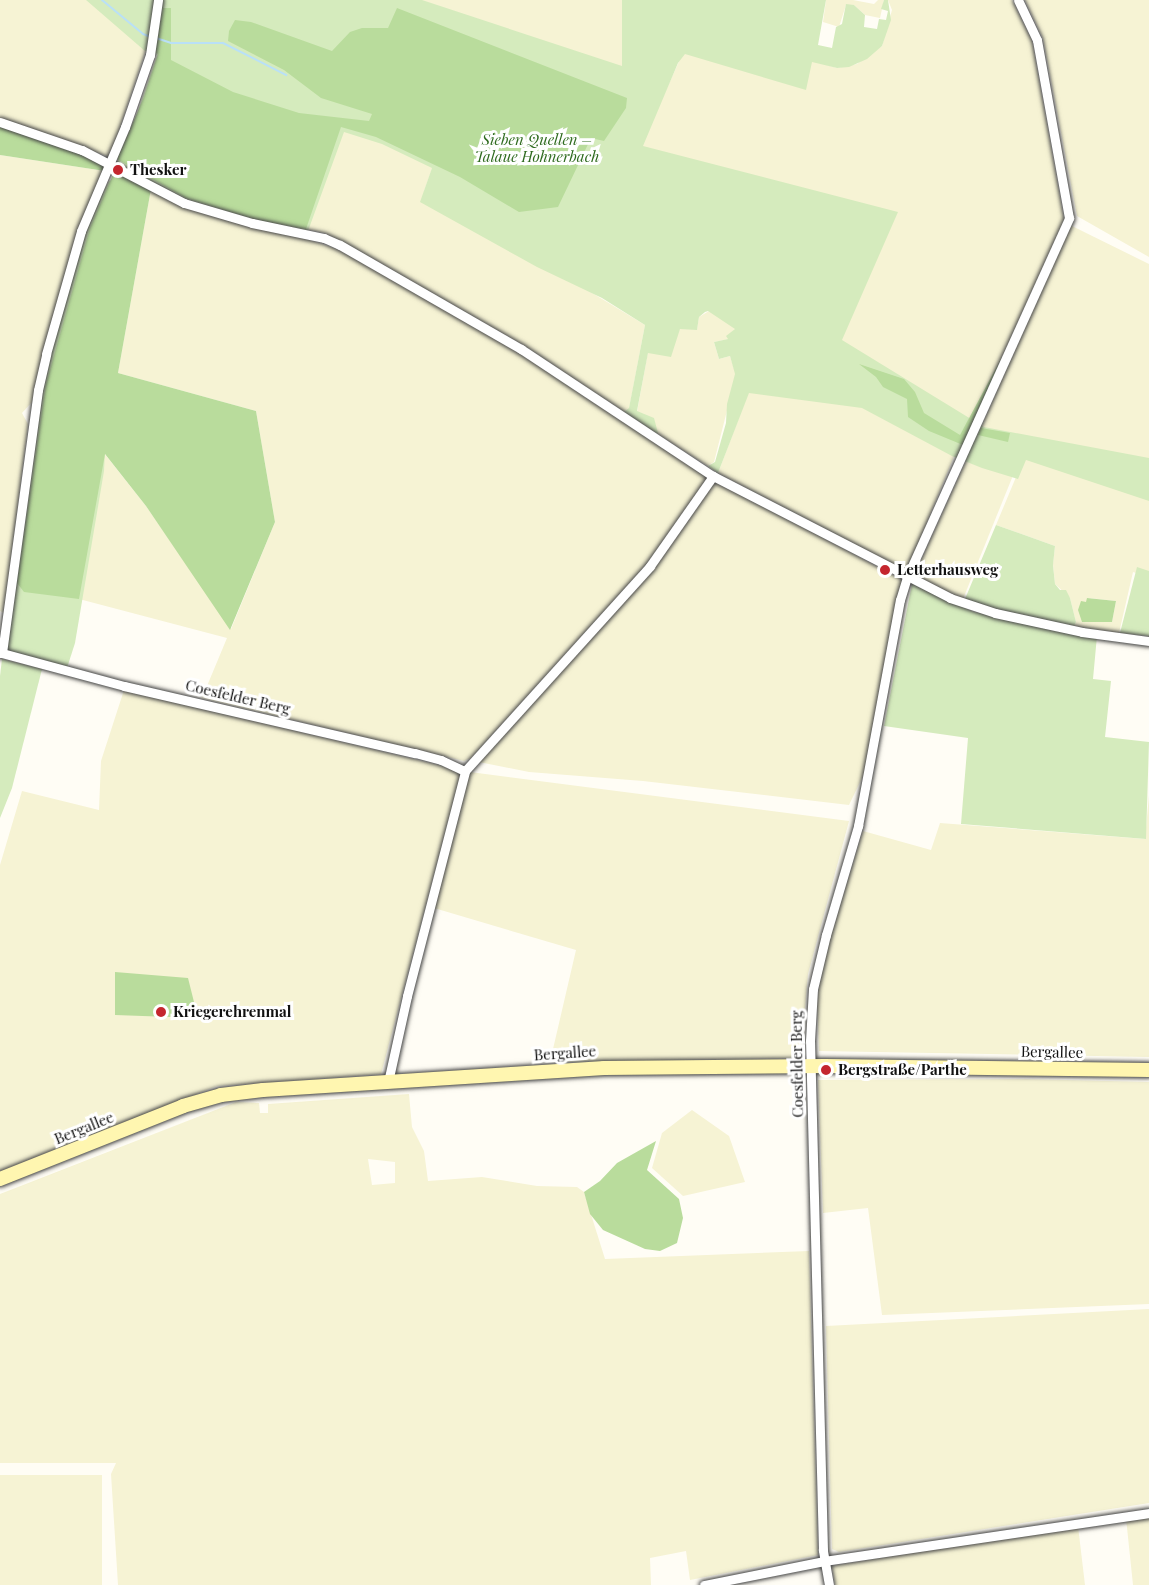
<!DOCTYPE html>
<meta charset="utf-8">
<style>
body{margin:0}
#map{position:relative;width:1149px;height:1585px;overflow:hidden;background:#fffdf5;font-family:"Playfair Display",serif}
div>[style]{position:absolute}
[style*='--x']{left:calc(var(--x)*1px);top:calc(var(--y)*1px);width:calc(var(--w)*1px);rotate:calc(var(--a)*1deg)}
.farmland>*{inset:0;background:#f6f3d4;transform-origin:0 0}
.green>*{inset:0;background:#d5ebbd}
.forest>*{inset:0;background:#b9dc9c}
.stream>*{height:2px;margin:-1px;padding:0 1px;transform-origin:1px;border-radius:1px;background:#b9e0f7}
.roads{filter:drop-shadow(0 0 2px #444) drop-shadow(0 0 2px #444)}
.street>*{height:9px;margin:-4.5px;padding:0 4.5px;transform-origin:4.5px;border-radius:4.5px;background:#fff}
.secondary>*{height:14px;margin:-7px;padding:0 7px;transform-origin:7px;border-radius:7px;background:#fff6b0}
.dots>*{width:16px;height:16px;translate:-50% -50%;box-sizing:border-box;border:3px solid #fff;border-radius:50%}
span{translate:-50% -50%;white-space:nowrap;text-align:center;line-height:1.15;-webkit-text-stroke:6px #fff;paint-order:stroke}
.park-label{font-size:15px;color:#2f6b1f;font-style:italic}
.poi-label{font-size:15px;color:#111;font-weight:700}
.left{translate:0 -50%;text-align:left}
.street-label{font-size:15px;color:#111}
</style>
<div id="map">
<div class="farmland">
<div style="clip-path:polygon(0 0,93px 0,147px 46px,110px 157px,0 118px)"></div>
<div style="clip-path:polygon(417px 0,626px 0,627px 71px)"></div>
<div style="clip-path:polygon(826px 0,853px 0,874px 4px,878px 0,884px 0,880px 18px,865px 15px,854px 5px,846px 5px,839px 27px,823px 22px)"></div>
<div style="clip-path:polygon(888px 0,1012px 0,1032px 41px,1064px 220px,1003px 355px,964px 432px,908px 568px,902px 569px,718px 473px,774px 325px,639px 150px,695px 26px,837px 68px,857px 64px,882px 46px,892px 10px)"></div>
<div style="clip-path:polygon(1025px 0,1149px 0,1149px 257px,1077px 216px,1043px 38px)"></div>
<div style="clip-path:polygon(341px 127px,376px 137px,433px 166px,424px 191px,645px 325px,629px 409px,624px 412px,523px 345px,346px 244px,325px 233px,306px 229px)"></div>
<div style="clip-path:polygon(0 155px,105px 171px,34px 400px,22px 413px,28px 424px,4px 613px,0 611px)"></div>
<div style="clip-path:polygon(151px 189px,343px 251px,519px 351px,705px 474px,707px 481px,647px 564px,471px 758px,464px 761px,202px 698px,227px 638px,79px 599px,104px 453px,146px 506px,231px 629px,275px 522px,256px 411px,118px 373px)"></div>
<div style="clip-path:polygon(1070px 225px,1149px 264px,1149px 459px,981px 428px)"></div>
<div style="clip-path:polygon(709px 311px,738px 327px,727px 336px,729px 339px,714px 342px,719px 359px,730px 356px,736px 375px,714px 462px,708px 466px,656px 433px,637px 412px,648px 352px,680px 329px,697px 329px,699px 317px)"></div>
<div style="clip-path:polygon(evenodd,1024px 458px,1149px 500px,1149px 577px,1133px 572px,1119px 633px,1074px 626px,1076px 622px,1070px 598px,1055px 584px,1053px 564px,1055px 546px,996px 525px,1024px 458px,1088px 598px,1116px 601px,1112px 622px,1097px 622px,1087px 602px,1088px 598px)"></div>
<div style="clip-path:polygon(966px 461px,1014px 473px,963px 599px,914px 576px)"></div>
<div style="clip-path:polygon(716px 481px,902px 580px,864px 774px,849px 805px,643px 781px,529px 772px,479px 762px,652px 568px,712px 482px)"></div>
<div style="clip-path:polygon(124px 690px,455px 769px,460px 776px,381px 1074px,217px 1086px,0 1171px,0 865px,22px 791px,99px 810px,101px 761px)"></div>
<div style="clip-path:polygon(470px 772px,849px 821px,808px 974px,801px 1058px,550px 1062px,576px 950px,434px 908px)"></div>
<div style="clip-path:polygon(1149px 795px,1149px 1057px,819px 1051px,817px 1000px,825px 955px,863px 831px,931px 850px,940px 823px,1145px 839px)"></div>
<div style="clip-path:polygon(1025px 1079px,1149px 1082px,1149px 1304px,882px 1315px,868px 1208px,823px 1213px,818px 1080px)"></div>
<div style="clip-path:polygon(evenodd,409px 1094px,412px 1127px,424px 1151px,428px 1181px,482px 1177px,537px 1186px,577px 1187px,584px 1192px,605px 1259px,809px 1251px,818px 1555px,690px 1580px,686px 1551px,650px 1558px,651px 1585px,118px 1585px,111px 1474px,116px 1463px,0 1463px,0 1194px,236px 1102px,259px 1103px,260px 1113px,268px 1113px,268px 1104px,409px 1094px,368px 1159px,395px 1162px,395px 1183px,372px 1185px,368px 1159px)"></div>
<div style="clip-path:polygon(692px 1110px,729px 1136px,745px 1182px,683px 1196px,652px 1168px,662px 1133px)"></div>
<div style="clip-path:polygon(1149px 1309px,1149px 1503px,839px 1552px,832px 1549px,826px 1326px)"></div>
<div style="left:0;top:1475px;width:102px;height:110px"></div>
<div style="clip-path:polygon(1149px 1516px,1149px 1585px,1133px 1585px,1126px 1518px)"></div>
<div style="clip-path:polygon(1078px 1526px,1085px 1585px,835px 1585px,832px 1566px)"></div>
</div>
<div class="green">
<div style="clip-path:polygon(86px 0,422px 0,622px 66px,622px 0,826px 0,818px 45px,832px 48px,836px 27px,842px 24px,846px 4px,854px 5px,865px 15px,864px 27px,877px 29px,879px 19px,886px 20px,888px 11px,881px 9px,884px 0,888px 0,891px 20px,882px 46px,867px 59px,849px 67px,837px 68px,812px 62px,806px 90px,685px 54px,678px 63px,643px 146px,898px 212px,842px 340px,984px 427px,1149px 458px,1149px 501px,1026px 460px,1018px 479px,982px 468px,952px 456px,862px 408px,749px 393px,718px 473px,708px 466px,715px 462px,726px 423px,727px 404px,735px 374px,730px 356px,719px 359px,714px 342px,728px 339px,726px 336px,735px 329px,708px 311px,705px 312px,699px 317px,697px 330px,680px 329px,671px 357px,648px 353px,637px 411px,654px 418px,658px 433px,656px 433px,624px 412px,629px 408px,645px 325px,602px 298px,537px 267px,420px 202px,432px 168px,382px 144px,344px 132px,308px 231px,252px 221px,185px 201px,115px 164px,123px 155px,157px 55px,145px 51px)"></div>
<div style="clip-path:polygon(119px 177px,104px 471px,75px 643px,67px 668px,4px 652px,38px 399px,82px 232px,109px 181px)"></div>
<div style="clip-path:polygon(996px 525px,1055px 546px,1053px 565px,1055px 584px,1060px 590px,1066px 590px,1070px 598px,1076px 622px,1074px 626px,978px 605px,965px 599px)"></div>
<div style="clip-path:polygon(1137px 567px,1149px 571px,1149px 636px,1120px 633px)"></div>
<div style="clip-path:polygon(912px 584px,974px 612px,1097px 636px,1093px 679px,1111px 681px,1105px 737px,1149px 742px,1146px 839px,961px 824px,968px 738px,884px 726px)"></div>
<div style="clip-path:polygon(2px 659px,42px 669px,12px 788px,0 818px,0 676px)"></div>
</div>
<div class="forest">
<div style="clip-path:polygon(163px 8px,171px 8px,171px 60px,233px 92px,299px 113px,369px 121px,372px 114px,321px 98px,284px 70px,228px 41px,229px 31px,235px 20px,251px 22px,332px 51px,350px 32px,362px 28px,388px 28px,397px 8px,627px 98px,626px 108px,604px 141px,591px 138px,558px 207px,519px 212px,460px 177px,376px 137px,341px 127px,306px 229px,253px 219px,186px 198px,117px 159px,144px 97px,158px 54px,155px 52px)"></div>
<div style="clip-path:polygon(0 126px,56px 142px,106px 164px,105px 171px,0 155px)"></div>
<div style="clip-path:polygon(115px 170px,151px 189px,118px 373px,256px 411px,275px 522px,230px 630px,146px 506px,105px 454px,79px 599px,24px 592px,17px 583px,46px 384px,90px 228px)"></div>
<div style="clip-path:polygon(1003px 355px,963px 445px,929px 431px,908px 417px,907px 399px,883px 387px,876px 377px,859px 364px,904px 379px,915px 392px,924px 413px,960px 435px)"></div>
<div style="clip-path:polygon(981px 428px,1010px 433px,1008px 442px,978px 435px)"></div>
<div style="clip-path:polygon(1087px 598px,1116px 601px,1112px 622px,1082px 622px,1078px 610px,1081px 601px,1086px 602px)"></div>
<div style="clip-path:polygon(115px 972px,188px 978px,198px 1018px,115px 1015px)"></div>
<div style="clip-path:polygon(656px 1141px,647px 1170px,679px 1199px,683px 1218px,677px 1243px,660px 1251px,645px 1249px,603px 1230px,590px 1214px,584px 1192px,600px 1181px,617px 1163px)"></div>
</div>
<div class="stream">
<div style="--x:102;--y:0;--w:53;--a:39.7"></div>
<div style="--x:143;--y:34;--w:9;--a:21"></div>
<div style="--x:156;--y:38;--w:16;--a:18"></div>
<div style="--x:171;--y:43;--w:52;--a:0"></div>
<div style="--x:223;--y:43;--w:71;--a:26.9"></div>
</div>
<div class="roads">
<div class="street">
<div style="--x:0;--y:122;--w:87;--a:18.9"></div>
<div style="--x:82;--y:150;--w:115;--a:27.5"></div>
<div style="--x:184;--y:203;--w:71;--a:16.4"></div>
<div style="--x:252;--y:223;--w:74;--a:11.8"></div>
<div style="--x:324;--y:238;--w:17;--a:24"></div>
<div style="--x:340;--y:245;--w:209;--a:29.9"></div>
<div style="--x:521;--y:349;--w:230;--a:33.5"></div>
<div style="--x:713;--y:476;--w:267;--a:27.2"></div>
<div style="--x:950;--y:598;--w:47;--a:18.4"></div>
<div style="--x:995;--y:613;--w:89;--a:12.3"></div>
<div style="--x:1082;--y:632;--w:68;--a:7.7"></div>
<div style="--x:0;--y:653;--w:2;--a:0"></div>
<div style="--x:2;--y:653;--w:265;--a:-82.2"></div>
<div style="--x:38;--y:390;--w:37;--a:-77"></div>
<div style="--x:46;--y:354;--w:128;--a:-74.1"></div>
<div style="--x:81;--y:231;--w:113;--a:-67.1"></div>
<div style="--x:125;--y:127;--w:76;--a:-70.9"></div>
<div style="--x:150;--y:55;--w:56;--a:-81.7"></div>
<div style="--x:2;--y:653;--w:126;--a:15.1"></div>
<div style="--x:124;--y:686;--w:299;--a:13"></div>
<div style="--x:415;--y:753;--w:27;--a:15"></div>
<div style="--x:441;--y:760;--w:26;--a:25"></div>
<div style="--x:388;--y:1082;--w:88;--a:-77.5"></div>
<div style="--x:407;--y:996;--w:232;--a:-75.5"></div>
<div style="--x:465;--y:771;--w:276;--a:-47.9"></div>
<div style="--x:650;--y:566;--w:110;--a:-55"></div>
<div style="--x:704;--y:1585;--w:122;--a:-11.3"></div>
<div style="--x:824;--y:1561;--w:329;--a:-8.4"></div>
<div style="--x:829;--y:1585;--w:36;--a:-100"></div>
<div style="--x:823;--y:1550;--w:509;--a:-91.46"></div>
<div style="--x:810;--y:1041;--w:52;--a:-86.7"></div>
<div style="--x:813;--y:989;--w:56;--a:-76.5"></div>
<div style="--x:826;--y:935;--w:114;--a:-73.6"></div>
<div style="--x:858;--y:826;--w:230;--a:-79.5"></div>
<div style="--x:900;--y:600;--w:24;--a:-73"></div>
<div style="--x:907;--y:577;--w:394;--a:-65.7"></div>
<div style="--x:1069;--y:218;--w:181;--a:-100.2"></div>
<div style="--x:1037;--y:40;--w:44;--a:-115.4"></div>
</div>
<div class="secondary">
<div style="--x:0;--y:1179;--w:197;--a:-21.7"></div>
<div style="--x:183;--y:1106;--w:40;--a:-16"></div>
<div style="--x:221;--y:1095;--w:42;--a:-6.8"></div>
<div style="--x:263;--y:1090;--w:342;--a:-3.7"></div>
<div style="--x:604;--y:1068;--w:221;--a:-0.5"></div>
<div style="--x:825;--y:1066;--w:324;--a:0.7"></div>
</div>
</div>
<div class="dots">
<div style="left:118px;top:170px;background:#c4262e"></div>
<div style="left:885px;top:570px;background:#c4262e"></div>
<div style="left:161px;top:1012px;background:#c4262e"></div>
<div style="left:826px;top:1070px;background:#c4262e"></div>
</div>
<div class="park-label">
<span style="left:537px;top:148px">Sieben Quellen –<br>Talaue Hohnerbach</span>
</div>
<div class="poi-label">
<span class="left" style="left:130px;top:170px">Thesker</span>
<span class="left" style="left:897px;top:570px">Letterhausweg</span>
<span class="left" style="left:173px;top:1012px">Kriegerehrenmal</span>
<span class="left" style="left:838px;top:1070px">Bergstraße/Parthe</span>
</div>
<div class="street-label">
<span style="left:238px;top:697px;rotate:13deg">Coesfelder Berg</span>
<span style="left:1052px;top:1052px;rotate:1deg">Bergallee</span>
<span style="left:565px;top:1053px;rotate:-4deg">Bergallee</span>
<span style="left:797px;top:1064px;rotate:-91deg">Coesfelder Berg</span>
<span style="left:84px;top:1128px;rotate:-22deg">Bergallee</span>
</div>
</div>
